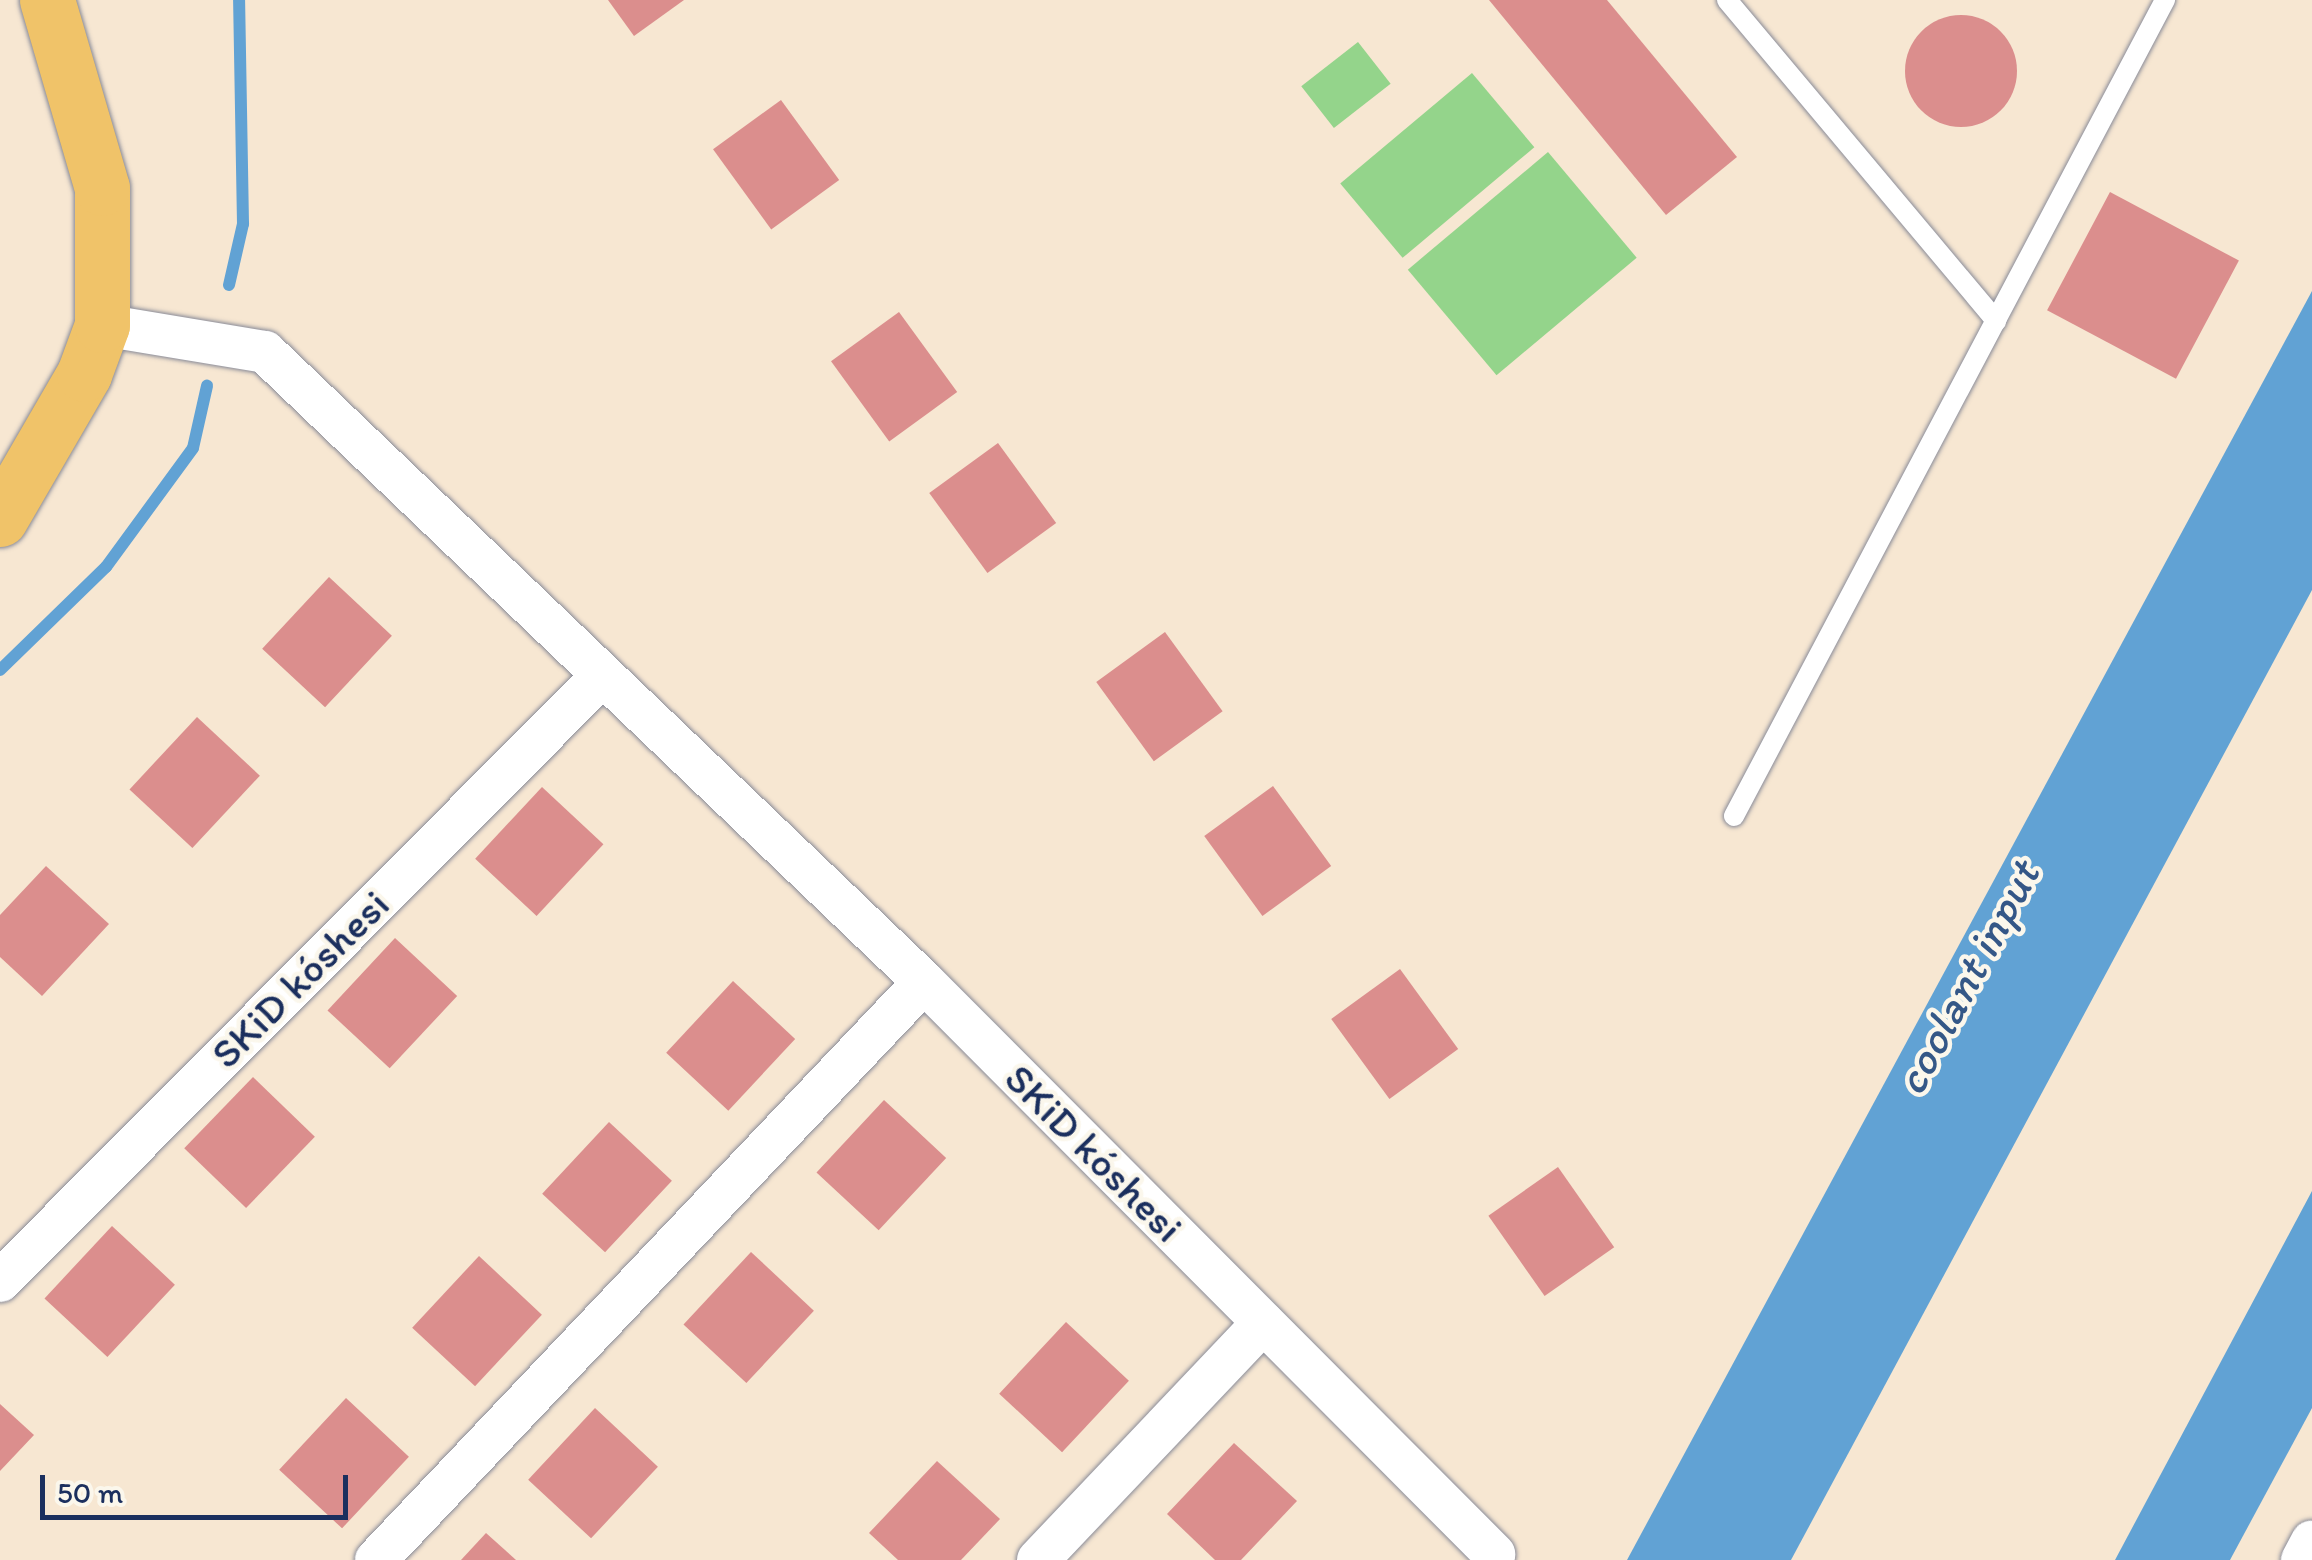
<!DOCTYPE html>
<meta charset="utf-8">
<style>
body{margin:0}
#map{position:relative;width:2312px;height:1560px;overflow:hidden;background:#f7e7d2;font-family:Itim,sans-serif}
div>[style]{position:absolute}
[style*='--x']{left:calc(var(--x)*1px);top:calc(var(--y)*1px);width:calc(var(--w)*1px);rotate:calc(var(--a)*1deg)}
.green>*{inset:0;background:#94d48b;transform-origin:0 0}
.water>*{inset:0;background:#61a2d4}
.stream>*{height:12px;margin:-6px;padding:0 6px;transform-origin:6px;border-radius:6px;background:#61a2d4}
.building>*{inset:0;background:#db8e8d;transform-origin:0 0}
.round{border-radius:50%}
.roads{filter:drop-shadow(0 0 2px #898b98) drop-shadow(0 0 2px #898b98)}
.service>*{height:20px;margin:-10px;padding:0 10px;transform-origin:10px;border-radius:10px;background:#fff}
.minor>*{height:42px;margin:-21px;padding:0 21px;transform-origin:21px;border-radius:21px;background:#fff}
.primary>*{height:55px;margin:-27.5px;padding:0 27.5px;transform-origin:27.5px;border-radius:27.5px;background:#f0c369}
span{translate:-50% -50%;white-space:nowrap;text-align:center;line-height:1.15;-webkit-text-stroke:9px #fbf7ec;paint-order:stroke}
.street-label{font-size:42px;color:#1b2f5e}
.water-label{font-size:45px;color:#345787;font-style:italic}
.scale{position:absolute;left:40px;top:1475px;width:308px;height:45px;box-sizing:border-box;border:5px solid #1b2f5e;border-top:0;padding-left:12px;font-size:30px;line-height:35px;white-space:nowrap;color:#1b2f5e;-webkit-text-stroke:8px #fbf7ec;paint-order:stroke}
</style>
<div id="map">
<div class="green">
<div style="left:1358px;top:42px;width:53px;height:72px;rotate:52deg"></div>
<div style="left:1472px;top:73px;width:97px;height:172px;rotate:50deg"></div>
<div style="left:1548px;top:152px;width:138px;height:183px;rotate:50deg"></div>
</div>
<div class="water">
<div style="clip-path:polygon(2312px 291px,2312px 590px,1791px 1560px,1627px 1560px)"></div>
<div style="clip-path:polygon(2312px 1191px,2312px 1408px,2230px 1560px,2115px 1560px)"></div>
</div>
<div class="stream">
<div style="--x:229;--y:285;--w:63;--a:-77.1"></div>
<div style="--x:243;--y:224;--w:224;--a:-91"></div>
<div style="--x:0;--y:670;--w:148;--a:-44.2"></div>
<div style="--x:106;--y:567;--w:147;--a:-53.8"></div>
<div style="--x:193;--y:448;--w:64;--a:-77.3"></div>
</div>
<div class="building">
<div style="clip-path:polygon(608px 0,684px 0,634px 36px)"></div>
<div style="clip-path:polygon(1489px 0,1607px 0,1737px 157px,1666px 215px)"></div>
<div class="round" style="left:1905px;top:15px;width:112px;height:112px"></div>
<div style="left:781px;top:100px;width:99px;height:84px;rotate:54deg"></div>
<div style="left:2110px;top:192px;width:146px;height:134px;rotate:28deg"></div>
<div style="left:899px;top:312px;width:99px;height:84px;rotate:54deg"></div>
<div style="left:998px;top:443px;width:99px;height:85px;rotate:54deg"></div>
<div style="left:329px;top:577px;width:86px;height:98px;rotate:43deg"></div>
<div style="left:1165px;top:632px;width:98px;height:85px;rotate:54deg"></div>
<div style="left:197px;top:717px;width:86px;height:99px;rotate:43deg"></div>
<div style="left:1273px;top:786px;width:99px;height:85px;rotate:54deg"></div>
<div style="left:542px;top:787px;width:84px;height:98px;rotate:43deg"></div>
<div style="clip-path:polygon(46px 866px,109px 924px,42px 996px,0 957px,0 915px)"></div>
<div style="left:395px;top:938px;width:85px;height:99px;rotate:43deg"></div>
<div style="left:1400px;top:969px;width:99px;height:85px;rotate:54deg"></div>
<div style="left:733px;top:981px;width:85px;height:98px;rotate:43deg"></div>
<div style="left:253px;top:1077px;width:86px;height:99px;rotate:44deg"></div>
<div style="left:884px;top:1100px;width:85px;height:99px;rotate:43deg"></div>
<div style="left:609px;top:1122px;width:86px;height:98px;rotate:43deg"></div>
<div style="left:1558px;top:1167px;width:98px;height:85px;rotate:55deg"></div>
<div style="left:112px;top:1226px;width:86px;height:99px;rotate:43deg"></div>
<div style="left:751px;top:1252px;width:86px;height:99px;rotate:43deg"></div>
<div style="left:479px;top:1256px;width:86px;height:98px;rotate:43deg"></div>
<div style="left:1066px;top:1322px;width:86px;height:98px;rotate:43deg"></div>
<div style="left:346px;top:1398px;width:86px;height:98px;rotate:43deg"></div>
<div style="clip-path:polygon(0 1404px,34px 1435px,0 1471px)"></div>
<div style="left:595px;top:1408px;width:86px;height:98px;rotate:43deg"></div>
<div style="clip-path:polygon(1234px 1443px,1297px 1501px,1241px 1560px,1215px 1560px,1167px 1514px)"></div>
<div style="clip-path:polygon(937px 1461px,1000px 1519px,961px 1560px,898px 1560px,869px 1533px)"></div>
<div style="clip-path:polygon(486px 1533px,516px 1560px,461px 1560px)"></div>
</div>
<div class="roads">
<div class="service">
<div style="--x:1727;--y:0;--w:419;--a:50"></div>
<div style="--x:1734;--y:816;--w:923;--a:-62.16"></div>
</div>
<div class="minor">
<div style="--x:102;--y:325;--w:165;--a:9.4"></div>
<div style="--x:265;--y:352;--w:912;--a:43.71"></div>
<div style="--x:924;--y:982;--w:808;--a:45.1"></div>
<div style="--x:0;--y:1281;--w:851;--a:-45.14"></div>
<div style="--x:376;--y:1560;--w:796;--a:-46.53"></div>
<div style="--x:1038;--y:1560;--w:327;--a:-46.5"></div>
<div style="--x:2302;--y:1560;--w:21;--a:-62"></div>
</div>
<div class="primary">
<div style="--x:0;--y:519;--w:168;--a:-59.9"></div>
<div style="--x:84;--y:374;--w:52;--a:-69.8"></div>
<div style="--x:102;--y:325;--w:137;--a:-90"></div>
<div style="--x:102;--y:188;--w:196;--a:-106.3"></div>
</div>
</div>
<div class="street-label">
<span style="left:300px;top:979px;rotate:-45deg">SKiD kóshesi</span>
<span style="left:1094px;top:1153px;rotate:45deg">SKiD kóshesi</span>
</div>
<div class="water-label">
<span style="left:1967px;top:978px;rotate:-62deg">coolant input</span>
</div>
<div class="scale">50 m</div>
</div>
